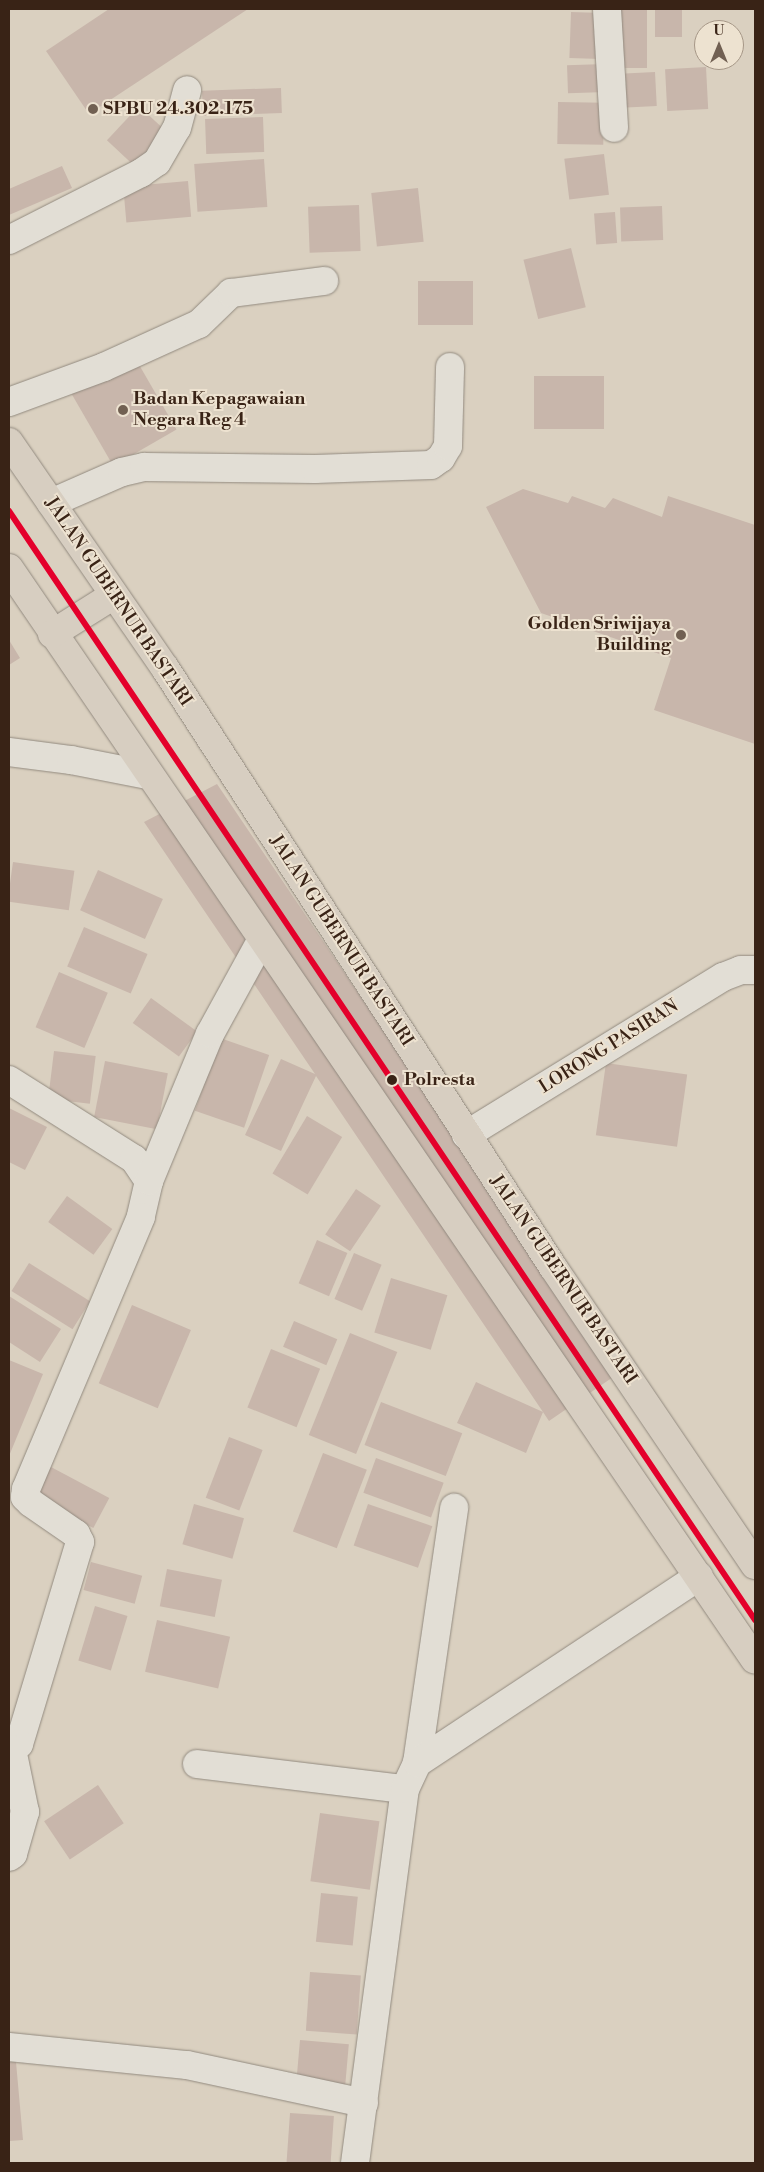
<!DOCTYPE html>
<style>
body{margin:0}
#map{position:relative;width:764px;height:2172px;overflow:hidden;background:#dad0c0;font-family:"Libre Bodoni",serif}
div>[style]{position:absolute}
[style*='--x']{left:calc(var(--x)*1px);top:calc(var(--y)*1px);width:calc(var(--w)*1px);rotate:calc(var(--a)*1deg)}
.building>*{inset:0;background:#c8b6ab;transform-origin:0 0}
.roads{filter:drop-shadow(0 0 1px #928a7f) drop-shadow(0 0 1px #928a7f)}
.street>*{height:28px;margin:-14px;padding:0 14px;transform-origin:14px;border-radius:14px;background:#e2ded5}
.highway>*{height:28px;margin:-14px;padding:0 14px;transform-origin:14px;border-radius:14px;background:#d7cec1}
.rail-1>*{height:6px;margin:-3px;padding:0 3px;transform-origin:3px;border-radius:3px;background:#e4002b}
.dots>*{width:14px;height:14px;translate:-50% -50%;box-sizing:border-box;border:2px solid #ede2d0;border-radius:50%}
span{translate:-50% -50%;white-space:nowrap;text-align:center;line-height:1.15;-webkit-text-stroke:4px #ede2d0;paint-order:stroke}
.poi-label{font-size:18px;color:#392316;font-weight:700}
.left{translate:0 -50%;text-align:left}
.right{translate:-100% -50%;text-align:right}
.street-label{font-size:18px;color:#392316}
.stop-label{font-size:18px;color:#392316;font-weight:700}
.frame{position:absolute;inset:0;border:10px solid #392316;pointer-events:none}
.north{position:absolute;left:694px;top:20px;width:50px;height:50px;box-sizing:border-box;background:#ede2d0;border:1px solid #a59686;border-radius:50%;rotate:0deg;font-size:14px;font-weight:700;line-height:20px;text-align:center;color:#392316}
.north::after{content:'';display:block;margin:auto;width:18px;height:22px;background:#716052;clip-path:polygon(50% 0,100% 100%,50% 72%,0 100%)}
</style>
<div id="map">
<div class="building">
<div style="clip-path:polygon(109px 9px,248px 9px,89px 114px,46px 51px)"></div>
<div style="left:618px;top:9px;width:29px;height:59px"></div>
<div style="left:655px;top:9px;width:27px;height:28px"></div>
<div style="left:571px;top:12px;width:31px;height:46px;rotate:2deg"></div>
<div style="left:605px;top:64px;width:28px;height:38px;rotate:88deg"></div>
<div style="left:706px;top:67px;width:42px;height:41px;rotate:87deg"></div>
<div style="left:655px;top:72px;width:34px;height:30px;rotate:87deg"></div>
<div style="left:281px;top:88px;width:25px;height:79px;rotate:88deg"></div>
<div style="left:558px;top:102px;width:46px;height:42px;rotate:1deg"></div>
<div style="left:139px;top:106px;width:38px;height:47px;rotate:43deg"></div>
<div style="left:263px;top:117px;width:35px;height:58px;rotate:88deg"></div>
<div style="left:604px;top:154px;width:41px;height:40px;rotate:83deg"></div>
<div style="left:264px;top:159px;width:48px;height:70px;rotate:86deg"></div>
<div style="clip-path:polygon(62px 166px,72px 188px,9px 215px,9px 189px)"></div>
<div style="left:188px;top:181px;width:36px;height:65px;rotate:85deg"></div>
<div style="left:418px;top:188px;width:54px;height:47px;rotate:84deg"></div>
<div style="left:359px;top:205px;width:46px;height:51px;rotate:88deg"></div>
<div style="left:662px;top:206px;width:34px;height:42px;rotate:88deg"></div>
<div style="left:615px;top:212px;width:31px;height:21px;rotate:86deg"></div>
<div style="left:571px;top:248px;width:61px;height:49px;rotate:76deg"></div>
<div style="left:418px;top:281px;width:55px;height:44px"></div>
<div style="left:134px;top:356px;width:85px;height:73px;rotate:60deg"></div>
<div style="left:534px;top:376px;width:70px;height:53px"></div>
<div style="clip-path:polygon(523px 489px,568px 503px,572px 496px,605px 508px,613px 498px,662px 517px,668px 496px,755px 525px,755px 744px,654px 710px,671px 658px,541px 613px,486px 507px)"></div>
<div style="clip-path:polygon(9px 640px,20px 658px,9px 665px)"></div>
<div style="clip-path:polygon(217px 784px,616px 1375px,549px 1421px,543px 1412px,526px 1453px,457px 1423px,476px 1382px,543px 1412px,316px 1076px,281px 1151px,245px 1135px,281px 1059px,315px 1074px,144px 822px)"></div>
<div style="left:13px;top:862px;width:62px;height:40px;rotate:8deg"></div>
<div style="left:98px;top:870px;width:71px;height:44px;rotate:24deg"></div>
<div style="left:84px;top:927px;width:69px;height:43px;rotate:23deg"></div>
<div style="left:59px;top:972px;width:53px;height:60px;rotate:23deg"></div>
<div style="left:151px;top:998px;width:57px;height:31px;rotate:36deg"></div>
<div style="left:220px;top:1038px;width:52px;height:77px;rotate:19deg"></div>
<div style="left:54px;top:1051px;width:42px;height:48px;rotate:7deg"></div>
<div style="left:105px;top:1061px;width:64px;height:57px;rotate:11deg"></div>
<div style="left:606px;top:1063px;width:82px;height:73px;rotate:8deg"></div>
<div style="clip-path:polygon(9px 1108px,47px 1127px,25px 1170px,9px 1162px)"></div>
<div style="left:307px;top:1116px;width:41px;height:67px;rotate:31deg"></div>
<div style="left:356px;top:1189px;width:30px;height:55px;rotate:34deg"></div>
<div style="left:67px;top:1196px;width:56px;height:32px;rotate:36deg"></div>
<div style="left:317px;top:1240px;width:33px;height:47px;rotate:23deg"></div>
<div style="left:354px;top:1253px;width:30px;height:50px;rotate:23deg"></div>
<div style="left:29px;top:1263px;width:72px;height:33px;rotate:32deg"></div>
<div style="left:391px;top:1278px;width:59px;height:57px;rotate:17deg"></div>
<div style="clip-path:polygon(9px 1296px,61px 1329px,40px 1362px,9px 1342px)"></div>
<div style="left:132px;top:1305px;width:64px;height:85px;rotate:23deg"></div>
<div style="left:294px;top:1321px;width:47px;height:28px;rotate:23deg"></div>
<div style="left:350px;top:1333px;width:51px;height:110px;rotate:22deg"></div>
<div style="left:271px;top:1349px;width:53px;height:63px;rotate:22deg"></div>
<div style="clip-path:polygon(9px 1360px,43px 1374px,9px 1456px)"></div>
<div style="left:381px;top:1402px;width:87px;height:46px;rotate:21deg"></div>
<div style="left:229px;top:1437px;width:36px;height:65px;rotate:21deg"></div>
<div style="left:323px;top:1453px;width:47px;height:84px;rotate:21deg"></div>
<div style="left:376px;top:1458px;width:72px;height:37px;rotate:20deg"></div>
<div style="left:51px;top:1467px;width:66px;height:34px;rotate:28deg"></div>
<div style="left:194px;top:1504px;width:52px;height:42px;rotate:16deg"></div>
<div style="left:368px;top:1504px;width:68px;height:44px;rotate:19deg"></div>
<div style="left:91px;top:1562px;width:53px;height:29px;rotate:15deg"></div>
<div style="left:167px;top:1569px;width:56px;height:38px;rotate:11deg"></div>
<div style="left:95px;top:1606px;width:34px;height:57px;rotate:17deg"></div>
<div style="left:157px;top:1620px;width:75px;height:53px;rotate:13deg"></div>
<div style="left:98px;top:1785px;width:46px;height:65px;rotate:56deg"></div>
<div style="left:320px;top:1813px;width:60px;height:69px;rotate:8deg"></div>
<div style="left:321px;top:1893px;width:37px;height:49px;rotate:6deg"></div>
<div style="left:310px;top:1972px;width:51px;height:59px;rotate:4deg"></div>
<div style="left:300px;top:2040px;width:49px;height:41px;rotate:5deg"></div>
<div style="clip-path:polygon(9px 2062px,16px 2062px,23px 2140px,9px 2141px)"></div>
<div style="left:290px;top:2113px;width:44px;height:50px;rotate:4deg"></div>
</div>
<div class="roads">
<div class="street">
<div style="--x:607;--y:9;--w:119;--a:86.6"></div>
<div style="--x:9;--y:240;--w:148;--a:-26.9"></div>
<div style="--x:141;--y:173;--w:19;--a:-35"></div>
<div style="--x:157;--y:162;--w:39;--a:-60"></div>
<div style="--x:177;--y:128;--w:39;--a:-75"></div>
<div style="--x:9;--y:402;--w:101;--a:-20.2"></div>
<div style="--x:104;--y:367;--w:104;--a:-24.4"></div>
<div style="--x:199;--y:324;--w:45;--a:-44.1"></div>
<div style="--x:231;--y:293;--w:94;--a:-7.4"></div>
<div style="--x:51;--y:503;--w:77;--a:-23.6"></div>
<div style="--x:122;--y:472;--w:23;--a:-13"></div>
<div style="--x:144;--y:467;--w:171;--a:0.7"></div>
<div style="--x:315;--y:469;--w:116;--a:-2"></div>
<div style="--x:431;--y:465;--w:12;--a:-35"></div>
<div style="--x:441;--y:458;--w:14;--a:-60"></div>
<div style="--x:448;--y:446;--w:79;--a:-88.5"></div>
<div style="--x:9;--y:752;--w:63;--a:7.4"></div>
<div style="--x:71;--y:760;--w:78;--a:11"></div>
<div style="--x:9;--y:1080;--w:148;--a:32.3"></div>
<div style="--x:134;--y:1159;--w:27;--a:56"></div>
<div style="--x:149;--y:1181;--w:37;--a:103"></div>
<div style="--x:141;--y:1217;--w:295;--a:112.9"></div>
<div style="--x:26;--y:1489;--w:8;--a:97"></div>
<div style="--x:25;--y:1497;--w:8;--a:45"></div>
<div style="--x:31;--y:1503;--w:55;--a:34.6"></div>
<div style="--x:76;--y:1534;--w:9;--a:63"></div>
<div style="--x:80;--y:1542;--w:211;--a:106.8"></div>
<div style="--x:19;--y:1744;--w:12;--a:145"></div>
<div style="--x:466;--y:1135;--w:302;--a:-31.6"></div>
<div style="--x:723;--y:977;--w:19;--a:-21"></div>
<div style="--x:741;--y:970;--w:14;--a:0"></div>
<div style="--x:149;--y:1181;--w:159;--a:-67.5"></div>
<div style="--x:210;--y:1034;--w:106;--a:-61.3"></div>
<div style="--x:417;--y:1763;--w:258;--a:-81.7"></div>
<div style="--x:197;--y:1764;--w:209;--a:6.9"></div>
<div style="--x:9;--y:1857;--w:5;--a:-37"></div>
<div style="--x:13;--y:1854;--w:44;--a:-74.1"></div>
<div style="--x:25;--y:1812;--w:64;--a:-101.7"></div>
<div style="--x:9;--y:2047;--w:179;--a:5.8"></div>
<div style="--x:187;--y:2065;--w:181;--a:12.1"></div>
<div style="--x:355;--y:2163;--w:377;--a:-82.4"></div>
<div style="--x:405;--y:1789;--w:29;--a:-65"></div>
<div style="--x:417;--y:1763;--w:338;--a:-33.5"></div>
</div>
<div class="highway">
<div style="--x:9;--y:442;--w:275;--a:55.4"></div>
<div style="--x:165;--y:668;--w:714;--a:57.07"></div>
<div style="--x:553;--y:1267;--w:360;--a:55.9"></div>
<div style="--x:9;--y:568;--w:1322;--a:55.66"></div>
<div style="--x:52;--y:634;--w:73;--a:-32.2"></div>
</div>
</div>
<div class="rail-1">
<div style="--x:9;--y:511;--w:1337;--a:56.07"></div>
</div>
<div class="dots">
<div style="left:93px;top:109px;background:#716052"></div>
<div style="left:123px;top:410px;background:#716052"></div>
<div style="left:681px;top:635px;background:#716052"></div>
<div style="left:392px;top:1080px;background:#392316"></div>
</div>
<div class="poi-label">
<span class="left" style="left:103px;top:109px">SPBU 24.302.175</span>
<span class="left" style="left:133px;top:410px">Badan Kepagawaian<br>Negara Reg 4</span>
<span class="right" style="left:671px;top:635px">Golden Sriwijaya<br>Building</span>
</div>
<div class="street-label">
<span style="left:118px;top:602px;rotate:56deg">JALAN GUBERNUR BASTARI</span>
<span style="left:341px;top:941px;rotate:57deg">JALAN GUBERNUR BASTARI</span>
<span style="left:609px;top:1047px;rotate:-32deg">LORONG PASIRAN</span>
<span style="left:563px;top:1280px;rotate:56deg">JALAN GUBERNUR BASTARI</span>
</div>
<div class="stop-label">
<span class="left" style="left:404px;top:1080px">Polresta</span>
</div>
<div class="frame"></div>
<div class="north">U</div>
</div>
